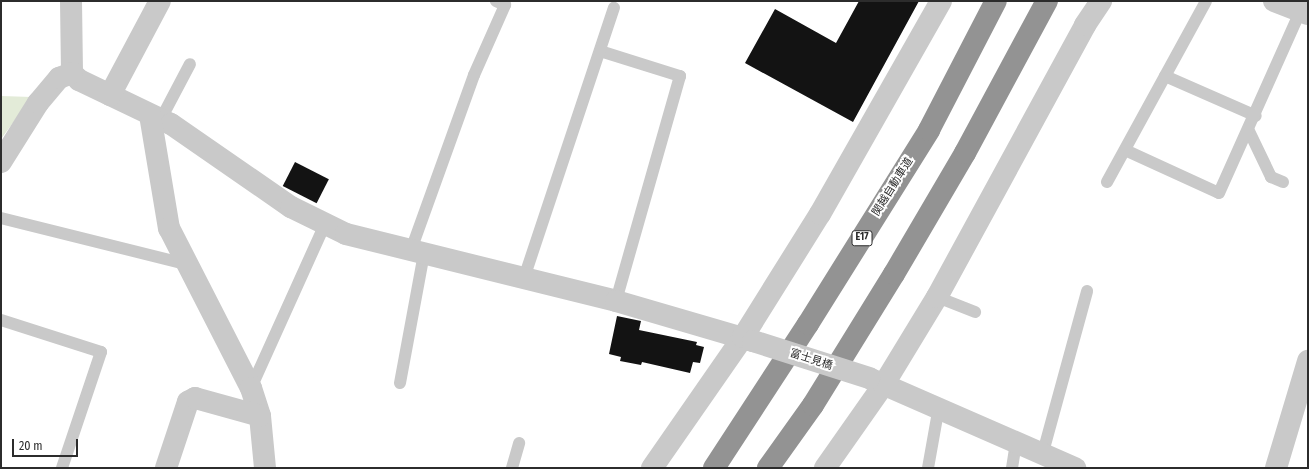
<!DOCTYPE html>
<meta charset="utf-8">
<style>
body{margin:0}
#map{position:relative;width:1309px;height:469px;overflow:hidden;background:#fff;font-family:"Fira Sans Condensed","Noto Sans JP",sans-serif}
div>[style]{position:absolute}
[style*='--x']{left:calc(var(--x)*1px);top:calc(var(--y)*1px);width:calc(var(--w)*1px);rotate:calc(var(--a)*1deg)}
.green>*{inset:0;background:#e3ebd8}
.building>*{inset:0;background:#131313;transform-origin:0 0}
.service>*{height:12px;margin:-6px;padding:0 6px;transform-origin:6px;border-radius:6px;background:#c9c9c9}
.minor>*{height:22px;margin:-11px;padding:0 11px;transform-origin:11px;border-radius:11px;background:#c9c9c9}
.motorway>*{height:22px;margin:-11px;padding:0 11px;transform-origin:11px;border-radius:11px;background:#939393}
.minor-bridge>*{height:22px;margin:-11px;padding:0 11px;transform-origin:11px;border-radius:11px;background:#c9c9c9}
span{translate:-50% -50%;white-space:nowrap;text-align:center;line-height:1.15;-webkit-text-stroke:4px #fff;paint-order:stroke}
.shield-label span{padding:1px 3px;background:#fff;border:1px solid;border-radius:3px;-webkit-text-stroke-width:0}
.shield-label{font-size:10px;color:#2c2c2c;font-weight:700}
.street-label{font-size:11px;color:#2c2c2c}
.frame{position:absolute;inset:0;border:2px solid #2c2c2c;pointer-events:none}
.scale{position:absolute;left:12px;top:439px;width:66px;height:18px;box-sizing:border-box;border:2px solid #2c2c2c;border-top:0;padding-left:5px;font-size:12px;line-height:14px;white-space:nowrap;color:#2c2c2c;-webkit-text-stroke:3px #fff;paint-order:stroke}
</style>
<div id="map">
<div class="green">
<div style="clip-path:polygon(1px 96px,32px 97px,1px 139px)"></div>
</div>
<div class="building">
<div style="clip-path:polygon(859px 1px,919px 1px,853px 122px,745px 63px,775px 9px,836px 43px)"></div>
<div style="left:295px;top:162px;width:38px;height:27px;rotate:27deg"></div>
<div style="clip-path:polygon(617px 316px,641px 321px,639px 330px,697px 342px,696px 345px,704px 347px,700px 363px,693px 362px,690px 373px,642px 362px,641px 365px,620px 361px,621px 357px,609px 354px)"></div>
</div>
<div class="service">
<div style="--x:600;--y:51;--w:84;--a:17.4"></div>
<div style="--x:680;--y:76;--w:234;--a:105.9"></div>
<div style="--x:1165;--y:76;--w:99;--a:23.7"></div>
<div style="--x:161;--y:119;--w:62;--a:-62.2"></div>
<div style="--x:1249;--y:131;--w:51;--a:64.4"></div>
<div style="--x:1271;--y:177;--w:13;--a:23"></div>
<div style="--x:1125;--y:150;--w:103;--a:24.6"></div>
<div style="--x:1219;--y:193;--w:198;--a:-65.9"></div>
<div style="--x:1107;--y:182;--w:206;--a:-61.3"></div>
<div style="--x:1;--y:218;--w:194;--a:14"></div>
<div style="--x:411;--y:250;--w:186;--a:-70.2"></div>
<div style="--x:474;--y:75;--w:77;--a:-66.1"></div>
<div style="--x:505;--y:5;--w:10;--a:-156"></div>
<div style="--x:524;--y:278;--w:285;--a:-71.6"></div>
<div style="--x:937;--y:297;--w:41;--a:21.5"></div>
<div style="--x:1;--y:320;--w:105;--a:17.7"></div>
<div style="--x:101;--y:352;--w:122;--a:108.6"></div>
<div style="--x:400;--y:383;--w:131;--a:-79.5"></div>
<div style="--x:251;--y:388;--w:180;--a:-65.7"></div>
<div style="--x:1042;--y:456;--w:171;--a:-74.7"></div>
<div style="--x:512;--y:468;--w:26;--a:-74"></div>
<div style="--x:928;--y:468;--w:63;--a:-79.9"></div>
<div style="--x:1012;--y:468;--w:24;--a:-81"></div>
</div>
<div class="minor">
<div style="--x:71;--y:1;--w:72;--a:89.2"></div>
<div style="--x:72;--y:73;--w:10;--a:45"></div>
<div style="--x:79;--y:80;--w:102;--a:25.6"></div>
<div style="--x:171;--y:124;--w:146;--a:34.7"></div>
<div style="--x:291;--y:207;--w:61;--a:26.1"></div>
<div style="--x:346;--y:234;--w:278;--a:13.9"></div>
<div style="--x:616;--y:301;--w:143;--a:16.3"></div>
<div style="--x:1274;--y:1;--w:36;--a:21"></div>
<div style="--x:110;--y:95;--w:106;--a:-62"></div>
<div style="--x:150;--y:115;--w:115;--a:80.5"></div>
<div style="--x:169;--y:228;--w:180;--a:62.9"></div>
<div style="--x:251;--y:388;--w:29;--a:72"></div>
<div style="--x:260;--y:416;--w:52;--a:84.5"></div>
<div style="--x:1;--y:162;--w:70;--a:-57.9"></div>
<div style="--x:38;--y:103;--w:33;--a:-50"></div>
<div style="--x:59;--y:78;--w:14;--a:-21"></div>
<div style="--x:871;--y:379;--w:223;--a:23.6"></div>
<div style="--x:166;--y:468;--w:70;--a:-71.6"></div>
<div style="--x:188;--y:402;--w:8;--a:-30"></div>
<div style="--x:195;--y:398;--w:67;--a:15.5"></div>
<div style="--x:652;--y:468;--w:160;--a:-55.2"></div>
<div style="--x:743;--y:337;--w:145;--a:-58"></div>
<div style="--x:820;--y:214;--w:245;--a:-60.4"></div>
<div style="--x:825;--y:468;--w:103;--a:-54.9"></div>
<div style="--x:884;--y:384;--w:102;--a:-58.7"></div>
<div style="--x:937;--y:297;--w:310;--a:-61.4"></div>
<div style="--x:1085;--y:25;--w:29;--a:-56"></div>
<div style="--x:1276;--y:468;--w:112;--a:-73.3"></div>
</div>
<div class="motorway">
<div style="--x:714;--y:468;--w:172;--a:-56.9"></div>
<div style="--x:808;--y:324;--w:229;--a:-58"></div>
<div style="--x:929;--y:130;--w:145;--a:-62.6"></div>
<div style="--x:768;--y:468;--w:77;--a:-54.5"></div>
<div style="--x:813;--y:405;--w:154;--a:-58.3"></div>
<div style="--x:894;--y:274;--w:140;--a:-59.6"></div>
<div style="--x:965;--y:153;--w:173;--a:-61.7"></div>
</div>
<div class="minor-bridge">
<div style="--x:753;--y:341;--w:122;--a:17.7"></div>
</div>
<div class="shield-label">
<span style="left:862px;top:238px">E17</span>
</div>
<div class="street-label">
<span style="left:893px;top:187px;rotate:-58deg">関越自動車道</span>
<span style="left:811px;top:360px;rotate:18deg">富士見橋</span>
</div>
<div class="frame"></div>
<div class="scale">20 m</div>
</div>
